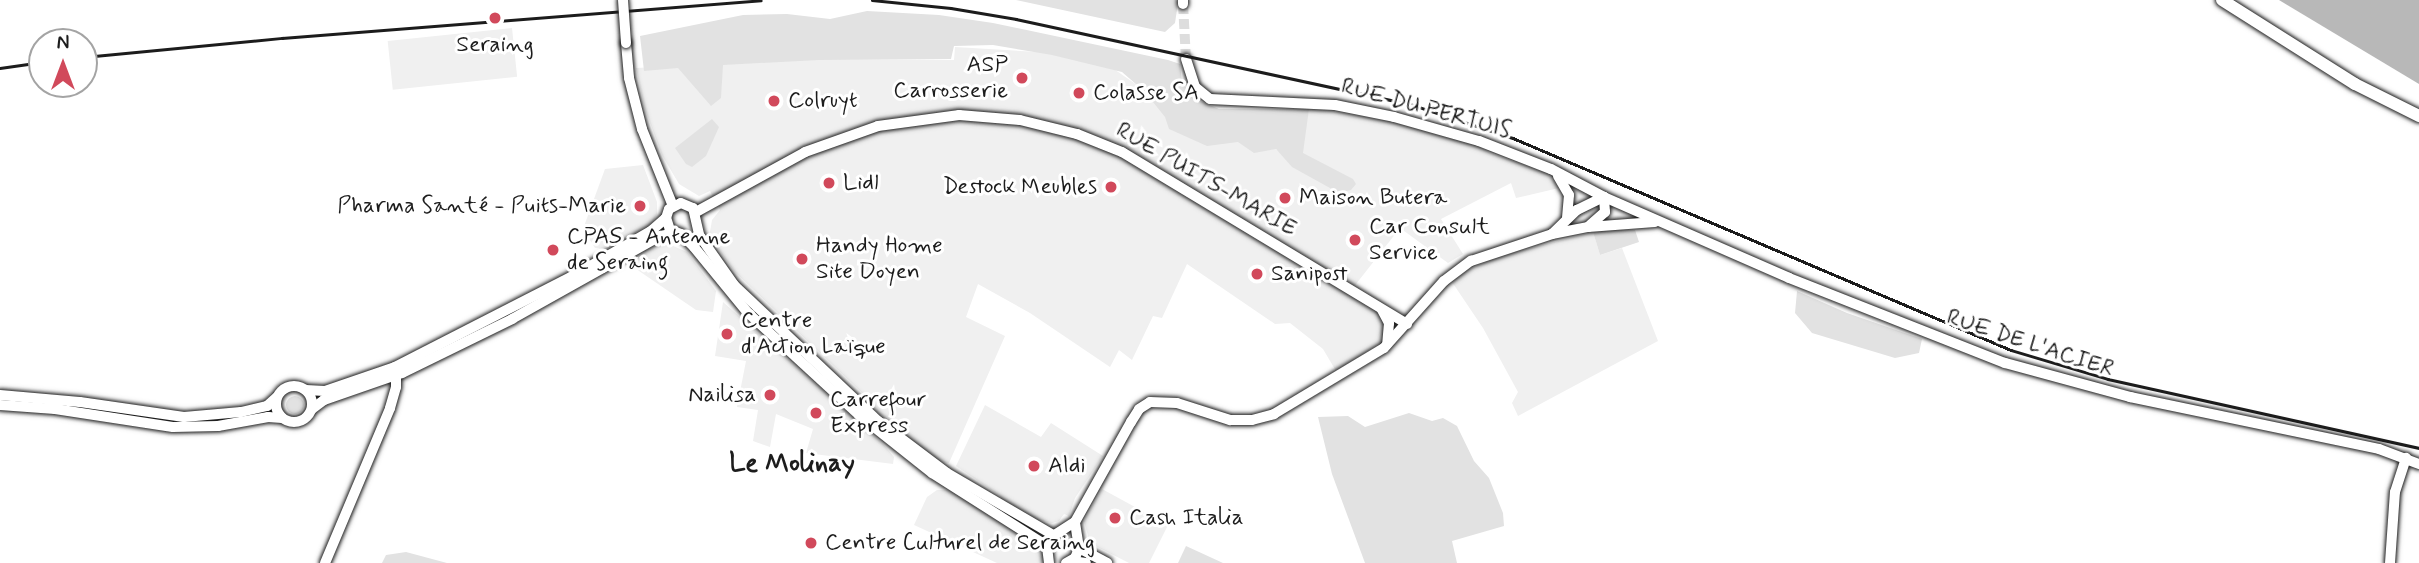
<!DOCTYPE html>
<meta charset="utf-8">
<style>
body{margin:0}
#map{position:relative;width:2419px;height:563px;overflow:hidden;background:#fff;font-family:Mynerve,sans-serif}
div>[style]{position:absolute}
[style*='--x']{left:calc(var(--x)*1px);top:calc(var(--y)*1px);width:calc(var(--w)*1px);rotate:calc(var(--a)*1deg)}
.built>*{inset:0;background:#f0f0f0;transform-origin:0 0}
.green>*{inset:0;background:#e2e2e2}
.round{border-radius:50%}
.water>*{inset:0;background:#b8b8b8}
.secondary-tunnel>*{height:10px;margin-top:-5px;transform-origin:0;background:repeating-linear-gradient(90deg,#ddd 0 10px,transparent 0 15px)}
.roads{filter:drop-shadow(0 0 2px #1c1c1c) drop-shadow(0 0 2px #1c1c1c)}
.secondary>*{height:10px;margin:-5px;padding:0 5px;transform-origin:5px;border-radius:5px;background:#fff}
.secondary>.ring{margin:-5px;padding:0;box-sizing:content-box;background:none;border:10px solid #fff;border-radius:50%}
.primary>*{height:12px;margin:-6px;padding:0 6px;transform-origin:6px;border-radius:6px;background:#fff}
.rail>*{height:2.5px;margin:-1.25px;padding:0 1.25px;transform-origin:1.25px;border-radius:1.25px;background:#1c1c1c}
.bridges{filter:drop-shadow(0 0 2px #1c1c1c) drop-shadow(0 0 2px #1c1c1c)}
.secondary-bridge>*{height:10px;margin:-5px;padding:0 5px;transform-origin:5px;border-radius:5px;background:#fff}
.dots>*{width:19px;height:19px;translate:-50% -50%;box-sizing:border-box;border:4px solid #fff;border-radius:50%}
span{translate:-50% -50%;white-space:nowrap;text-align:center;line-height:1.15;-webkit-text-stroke:6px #fff;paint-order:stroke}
.poi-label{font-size:23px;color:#1c1c1c}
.right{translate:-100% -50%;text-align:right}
.left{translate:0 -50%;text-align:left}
.street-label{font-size:23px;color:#1c1c1c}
.quarter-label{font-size:26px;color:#1c1c1c;font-weight:700}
.north{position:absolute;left:28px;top:28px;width:70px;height:70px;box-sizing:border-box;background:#fff;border:2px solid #a4a4a4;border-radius:50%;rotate:0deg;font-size:19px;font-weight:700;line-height:28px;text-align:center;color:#1c1c1c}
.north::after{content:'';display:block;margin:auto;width:24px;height:32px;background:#d1495b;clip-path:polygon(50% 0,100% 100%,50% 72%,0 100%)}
</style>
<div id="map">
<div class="built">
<div style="left:512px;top:28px;width:49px;height:125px;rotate:84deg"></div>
<div style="clip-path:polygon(955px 47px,1055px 53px,1111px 67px,1170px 108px,1255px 136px,1346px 194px,1347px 182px,1301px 153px,1309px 107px,1388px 121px,1479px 146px,1490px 153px,1547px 173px,1559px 188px,1516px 198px,1511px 183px,1441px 219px,1463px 254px,1448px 263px,1400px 228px,1349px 293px,1380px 312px,1387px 320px,1383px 341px,1336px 371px,1323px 349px,1290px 323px,1275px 324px,1187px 264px,1162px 318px,1153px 316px,1132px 360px,1119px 350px,1110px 367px,1030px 313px,978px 284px,966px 317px,1005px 336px,949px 463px,940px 462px,876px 411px,874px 404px,735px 272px,714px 243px,710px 232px,712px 220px,720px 210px,710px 191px,699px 196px,679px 184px,662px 155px,645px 109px,636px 68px,803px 59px,954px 60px)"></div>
<div style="clip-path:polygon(643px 165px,657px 202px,657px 214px,652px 223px,607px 249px,595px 248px,583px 229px,605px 169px)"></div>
<div style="clip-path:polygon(1593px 232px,1600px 255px,1622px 248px,1658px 341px,1518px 416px,1512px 403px,1518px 392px,1483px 328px,1452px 282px,1468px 270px,1497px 257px)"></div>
<div style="clip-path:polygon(671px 245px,687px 252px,716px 291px,713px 312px,696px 310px,623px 260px,649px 246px)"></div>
<div style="clip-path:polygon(723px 302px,883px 444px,894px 457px,893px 464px,806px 453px,813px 429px,776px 414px,770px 447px,753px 441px,758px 410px,737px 407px,746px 361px,715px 356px)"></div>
<div style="clip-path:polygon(985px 405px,1041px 437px,1051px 423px,1103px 456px,1075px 498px,1069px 516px,1064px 514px,1059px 521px,1052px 523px,1035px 519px,1002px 500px,999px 495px,956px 466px)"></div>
<div style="clip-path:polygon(1102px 489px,1168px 525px,1149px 563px,1129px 563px,1090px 543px,1084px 521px)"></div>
<div style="clip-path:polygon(937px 490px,950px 490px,1038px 541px,1046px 563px,997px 563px,914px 525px,927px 497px)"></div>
</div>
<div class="green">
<div style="clip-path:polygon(1016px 0,1176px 0,1178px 3px,1175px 23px,1165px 32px)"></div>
<div style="clip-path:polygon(867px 11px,939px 15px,993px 23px,1168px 60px,1180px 64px,1182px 82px,1193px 98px,1219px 109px,1309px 109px,1303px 153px,1353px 179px,1356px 184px,1351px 190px,1339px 193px,1292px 167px,1276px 149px,1254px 153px,1238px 142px,1207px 146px,1169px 129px,1165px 117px,1145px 92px,1122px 72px,1052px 55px,993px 45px,954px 46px,951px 59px,819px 60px,723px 65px,721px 98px,711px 106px,678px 68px,644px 71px,640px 36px,743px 15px,787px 14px,830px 19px)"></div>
<div style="clip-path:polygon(712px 119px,719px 127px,706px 156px,692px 167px,686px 164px,675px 148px)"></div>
<div style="clip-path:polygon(1610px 229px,1635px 230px,1639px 242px,1600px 255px,1593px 232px)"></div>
<div style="clip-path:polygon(1797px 291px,1847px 313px,1922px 339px,1919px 353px,1895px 358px,1812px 333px,1795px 313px)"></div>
<div class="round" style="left:286px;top:396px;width:18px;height:18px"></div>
<div style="clip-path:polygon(1409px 413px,1432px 421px,1443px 418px,1457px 426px,1474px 461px,1489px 478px,1503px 513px,1504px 526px,1452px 541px,1457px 563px,1365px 563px,1332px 474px,1318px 417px,1348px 416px,1365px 427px)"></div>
<div style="clip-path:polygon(1186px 546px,1223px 563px,1178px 563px)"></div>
<div style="clip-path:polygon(406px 552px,447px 563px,382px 563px,386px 555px)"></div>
</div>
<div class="water">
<div style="clip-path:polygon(2279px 0,2419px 0,2419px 84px)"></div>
</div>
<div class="secondary-tunnel">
<div style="--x:1183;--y:4;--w:55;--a:86.9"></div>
</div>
<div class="roads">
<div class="secondary">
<div style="--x:1183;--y:4;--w:4;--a:-90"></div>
<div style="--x:626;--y:43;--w:35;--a:85"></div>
<div style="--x:629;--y:78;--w:53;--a:75.7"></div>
<div style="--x:642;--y:129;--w:83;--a:68.1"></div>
<div style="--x:1186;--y:59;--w:29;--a:72"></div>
<div style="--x:1195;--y:87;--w:19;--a:39"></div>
<div style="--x:1210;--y:99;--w:125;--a:2.7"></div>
<div style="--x:1335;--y:105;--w:60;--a:11.5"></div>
<div style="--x:1394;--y:117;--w:88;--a:15.8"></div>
<div style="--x:1479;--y:141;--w:77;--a:21.3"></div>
<div style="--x:1551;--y:169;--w:60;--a:27.8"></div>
<div style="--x:1604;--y:197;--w:202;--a:23.6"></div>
<div style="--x:1789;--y:278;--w:232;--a:21.5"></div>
<div style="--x:2005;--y:363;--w:130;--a:15.2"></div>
<div style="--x:2130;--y:397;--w:254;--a:11.8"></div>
<div style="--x:2379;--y:449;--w:43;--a:20.6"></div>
<div style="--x:1558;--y:176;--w:22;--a:60"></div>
<div style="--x:1569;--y:195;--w:23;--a:95"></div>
<div style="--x:696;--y:212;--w:124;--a:-28.8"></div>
<div style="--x:805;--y:152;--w:77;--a:-19.6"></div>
<div style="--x:878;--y:126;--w:82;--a:-7.7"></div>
<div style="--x:959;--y:115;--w:61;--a:4.7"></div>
<div style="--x:1020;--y:120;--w:59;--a:13.8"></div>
<div style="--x:1077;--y:134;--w:48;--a:21.8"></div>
<div style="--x:1122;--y:152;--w:333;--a:31.1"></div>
<div style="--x:1590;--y:225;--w:20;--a:-41"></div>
<div style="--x:1605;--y:212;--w:15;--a:-94"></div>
<div style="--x:1552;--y:234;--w:35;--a:-44"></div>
<div style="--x:1577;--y:210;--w:30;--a:-26"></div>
<div style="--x:1382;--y:310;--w:15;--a:62"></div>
<div style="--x:1389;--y:323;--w:21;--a:95"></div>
<div class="ring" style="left:276px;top:386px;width:26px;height:26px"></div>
<div style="--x:306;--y:390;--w:19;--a:3"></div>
<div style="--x:325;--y:391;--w:74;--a:-18.9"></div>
<div style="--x:395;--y:367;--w:198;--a:-27.1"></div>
<div style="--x:571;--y:277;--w:92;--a:-29.9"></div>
<div style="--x:651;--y:231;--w:20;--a:-41"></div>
<div style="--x:0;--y:395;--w:80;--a:5"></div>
<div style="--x:80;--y:402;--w:105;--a:8.2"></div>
<div style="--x:184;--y:417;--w:57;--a:-5"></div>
<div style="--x:241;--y:412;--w:27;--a:-13"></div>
<div style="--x:267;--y:406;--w:13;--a:-42"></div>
<div style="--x:0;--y:405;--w:55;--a:4.2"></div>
<div style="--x:55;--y:409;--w:119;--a:8.7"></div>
<div style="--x:173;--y:427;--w:45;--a:-1.3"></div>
<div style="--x:218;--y:426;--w:51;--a:-10.2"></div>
<div style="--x:268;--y:417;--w:14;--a:4"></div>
<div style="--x:312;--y:409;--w:15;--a:-37"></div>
<div style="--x:324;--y:400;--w:83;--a:-19.1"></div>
<div style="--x:402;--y:373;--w:123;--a:-26.1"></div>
<div style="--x:512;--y:319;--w:170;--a:-29.3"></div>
<div style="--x:660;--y:236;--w:17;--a:-10"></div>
<div style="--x:1047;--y:546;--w:136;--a:-147.6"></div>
<div style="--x:932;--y:473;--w:93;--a:-141.5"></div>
<div style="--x:859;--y:415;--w:151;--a:-137.4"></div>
<div style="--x:748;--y:313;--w:85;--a:-129.3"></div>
<div style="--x:694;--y:247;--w:18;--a:-135"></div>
<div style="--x:681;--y:234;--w:12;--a:-160"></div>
<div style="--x:670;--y:230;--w:13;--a:-108"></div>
<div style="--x:666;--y:218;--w:9;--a:-72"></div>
<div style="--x:669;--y:209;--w:13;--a:-27"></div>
<div style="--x:681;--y:203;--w:13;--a:23"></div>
<div style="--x:693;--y:208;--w:28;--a:77"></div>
<div style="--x:699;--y:235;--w:61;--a:55"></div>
<div style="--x:734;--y:285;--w:198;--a:43.4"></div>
<div style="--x:878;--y:421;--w:86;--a:37"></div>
<div style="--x:947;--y:473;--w:123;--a:30.3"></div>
<div style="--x:1079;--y:548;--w:32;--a:28"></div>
<div style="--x:1072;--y:561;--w:14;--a:8"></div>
<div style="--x:325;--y:563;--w:168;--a:-67.2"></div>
<div style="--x:390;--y:408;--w:22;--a:-74"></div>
<div style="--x:396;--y:387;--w:11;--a:-90"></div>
<div style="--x:1049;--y:563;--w:17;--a:-97"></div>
<div style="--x:1047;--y:546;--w:9;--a:-69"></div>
<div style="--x:1050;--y:538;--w:30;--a:-33"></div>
<div style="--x:1075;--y:522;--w:115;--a:-60.8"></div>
<div style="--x:1131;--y:422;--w:15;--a:-58"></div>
<div style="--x:1139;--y:409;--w:13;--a:-32"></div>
<div style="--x:1150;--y:402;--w:27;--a:2"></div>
<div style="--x:1177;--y:403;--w:56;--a:17.8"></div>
<div style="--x:1230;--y:420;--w:22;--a:0"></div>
<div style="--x:1252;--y:420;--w:23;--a:-15"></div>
<div style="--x:1274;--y:414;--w:128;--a:-31"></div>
<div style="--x:1384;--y:348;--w:90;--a:-48.2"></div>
<div style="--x:1444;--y:281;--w:34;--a:-37"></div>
<div style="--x:1471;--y:261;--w:85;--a:-18.4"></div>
<div style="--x:1552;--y:234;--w:37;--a:-11"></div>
<div style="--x:1588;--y:227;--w:67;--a:-4.3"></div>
<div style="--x:1066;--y:563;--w:10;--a:-29"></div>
<div style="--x:1075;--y:558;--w:11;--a:-68"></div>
<div style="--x:1079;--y:548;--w:26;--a:-99"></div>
<div style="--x:2390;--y:563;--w:71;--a:-86"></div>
<div style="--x:2395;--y:492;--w:36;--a:-72"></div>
</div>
<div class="primary">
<div style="--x:2222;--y:0;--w:157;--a:32.3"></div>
<div style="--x:2355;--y:84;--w:72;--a:26.6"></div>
</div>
</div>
<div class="rail">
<div style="--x:872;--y:0;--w:79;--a:5.8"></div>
<div style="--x:951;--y:8;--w:66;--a:9.6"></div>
<div style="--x:1016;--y:19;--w:406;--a:12.2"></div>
<div style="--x:1413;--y:105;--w:105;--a:18.3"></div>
<div style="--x:1513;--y:138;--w:541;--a:23.06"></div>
<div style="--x:2011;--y:350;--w:101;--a:16.6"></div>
<div style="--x:2108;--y:379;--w:319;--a:12.5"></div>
<div style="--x:84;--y:57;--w:199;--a:-5.5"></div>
<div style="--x:282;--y:38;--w:480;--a:-4.5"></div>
<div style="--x:0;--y:68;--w:42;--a:-8.1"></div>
</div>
<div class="bridges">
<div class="secondary-bridge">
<div style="--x:623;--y:0;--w:43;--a:86"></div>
</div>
</div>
<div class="dots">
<div style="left:495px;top:18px;background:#d1495b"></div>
<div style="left:1022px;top:78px;background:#d1495b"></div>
<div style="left:1079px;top:93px;background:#d1495b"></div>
<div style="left:774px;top:101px;background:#d1495b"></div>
<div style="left:829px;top:183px;background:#d1495b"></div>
<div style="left:1111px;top:187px;background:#d1495b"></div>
<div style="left:1285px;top:198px;background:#d1495b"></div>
<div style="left:640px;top:206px;background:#d1495b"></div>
<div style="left:1355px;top:240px;background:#d1495b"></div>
<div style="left:553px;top:250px;background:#d1495b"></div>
<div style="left:802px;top:259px;background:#d1495b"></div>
<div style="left:1257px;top:274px;background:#d1495b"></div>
<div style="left:727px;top:334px;background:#d1495b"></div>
<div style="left:770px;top:395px;background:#d1495b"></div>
<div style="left:816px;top:413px;background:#d1495b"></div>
<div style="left:1034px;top:466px;background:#d1495b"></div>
<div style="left:1115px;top:518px;background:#d1495b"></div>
<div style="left:811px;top:543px;background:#d1495b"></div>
</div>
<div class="poi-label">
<span style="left:495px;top:45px">Seraing</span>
<span class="right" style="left:1008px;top:78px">ASP<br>Carrosserie</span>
<span class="left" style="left:1093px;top:93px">Colasse SA</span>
<span class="left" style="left:788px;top:101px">Colruyt</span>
<span class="left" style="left:843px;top:183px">Lidl</span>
<span class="right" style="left:1097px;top:187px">Destock Meubles</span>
<span class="left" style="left:1299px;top:198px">Maison Butera</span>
<span class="right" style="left:626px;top:206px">Pharma Santé - Puits-Marie</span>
<span class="left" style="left:1369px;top:240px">Car Consult<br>Service</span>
<span class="left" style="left:567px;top:250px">CPAS - Antenne<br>de Seraing</span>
<span class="left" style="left:816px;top:259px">Handy Home<br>Site Doyen</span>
<span class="left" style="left:1271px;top:274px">Sanipost</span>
<span class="left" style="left:741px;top:334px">Centre<br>d'Action Laïque</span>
<span class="right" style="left:756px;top:395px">Nailisa</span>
<span class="left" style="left:830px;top:413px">Carrefour<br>Express</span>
<span class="left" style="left:1048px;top:466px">Aldi</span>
<span class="left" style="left:1129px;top:518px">Cash Italia</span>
<span class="left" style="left:825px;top:543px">Centre Culturel de Seraing</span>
</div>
<div class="street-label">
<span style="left:1426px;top:109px;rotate:15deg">RUE DU PERTUIS</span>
<span style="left:1206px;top:180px;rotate:30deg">RUE PUITS-MARIE</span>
<span style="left:2030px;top:344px;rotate:18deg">RUE DE L'ACIER</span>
</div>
<div class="quarter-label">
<span style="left:792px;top:465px">Le Molinay</span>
</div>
<div class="north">N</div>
</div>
